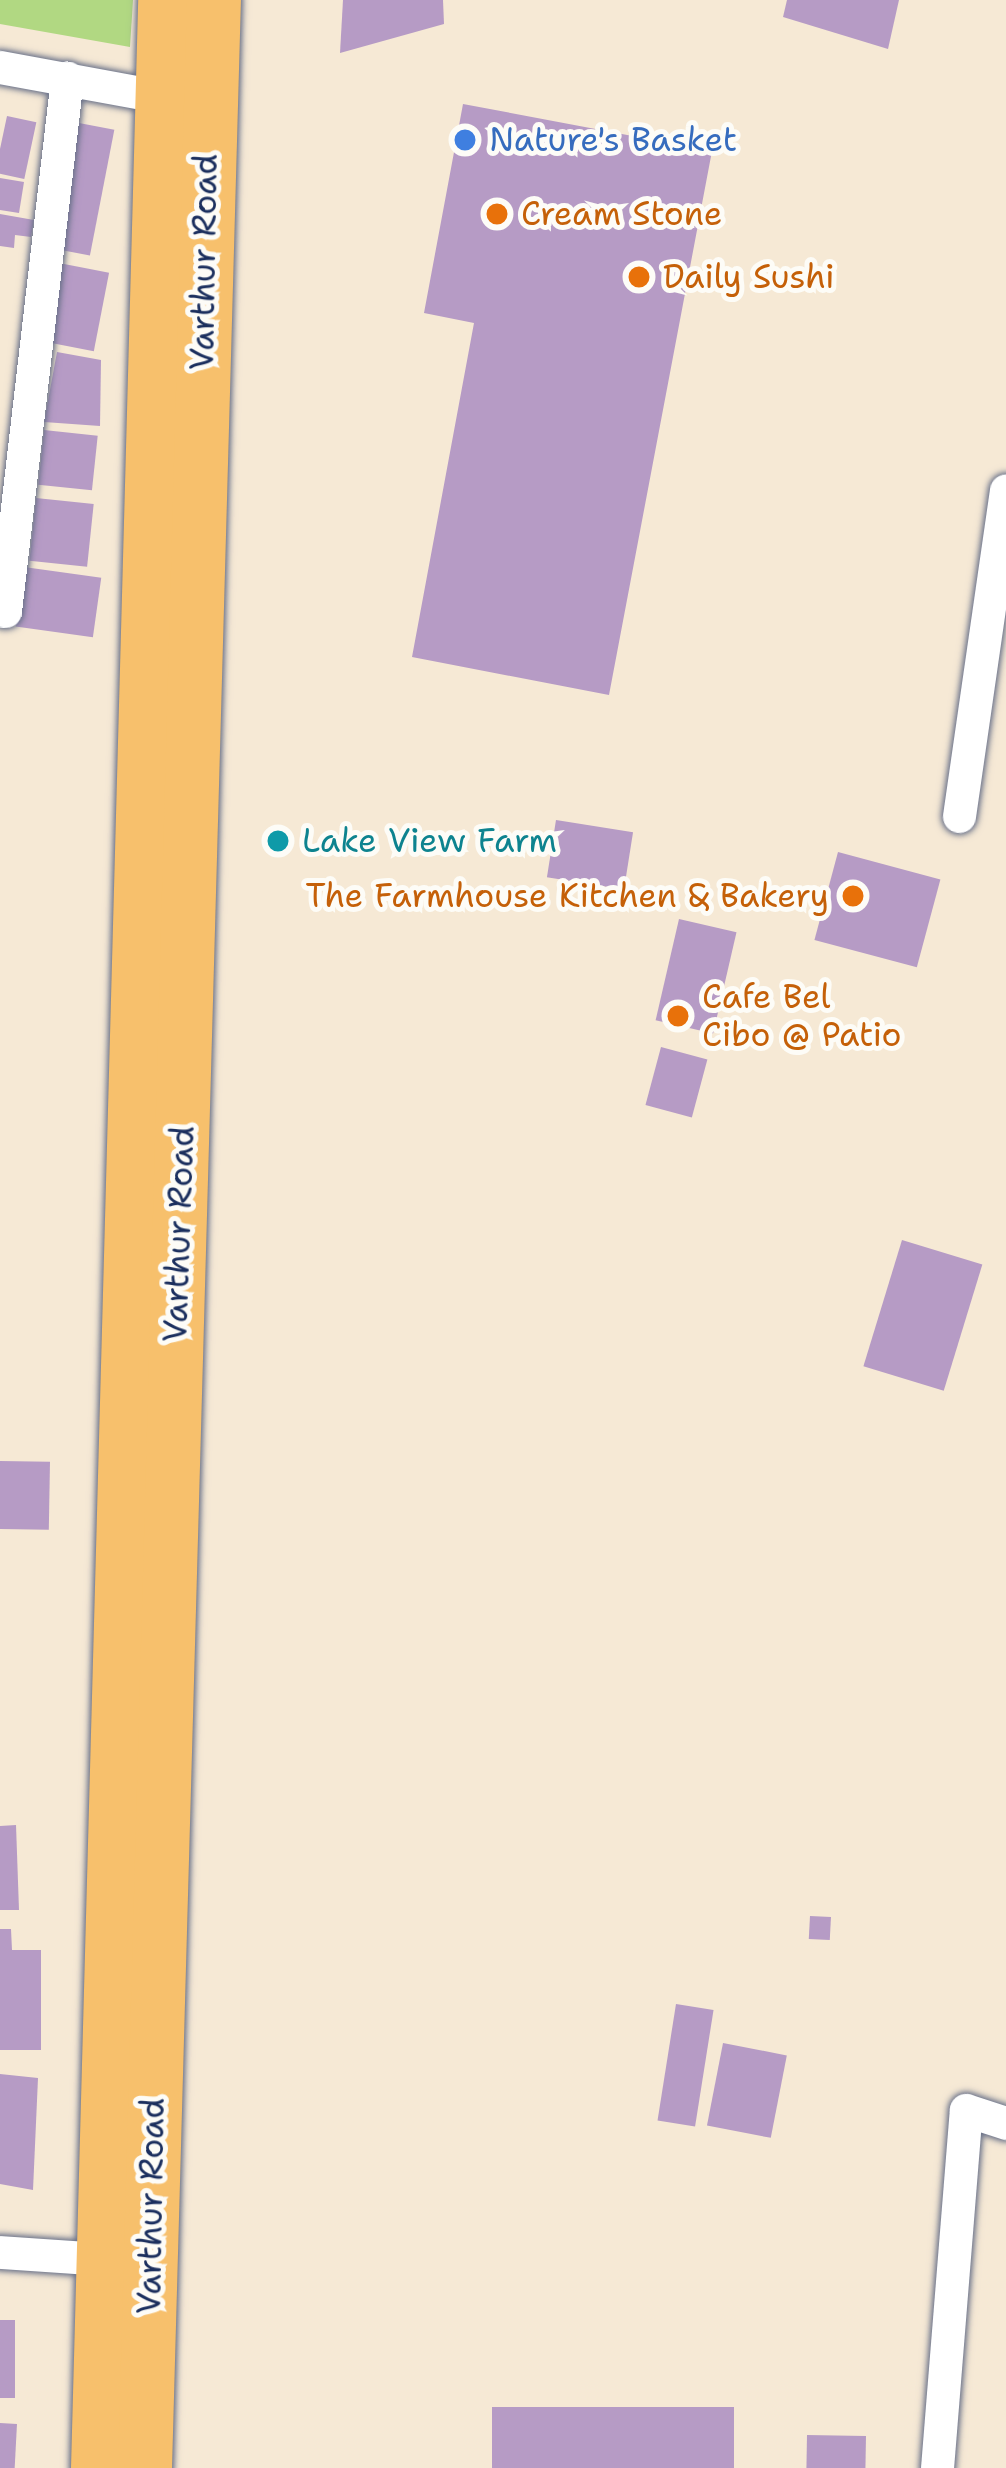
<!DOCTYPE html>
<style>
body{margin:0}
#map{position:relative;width:1006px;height:2468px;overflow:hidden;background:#f6e9d5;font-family:"Shantell Sans",sans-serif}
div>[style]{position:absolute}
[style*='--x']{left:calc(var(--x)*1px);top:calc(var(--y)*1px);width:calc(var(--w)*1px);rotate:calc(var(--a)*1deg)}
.green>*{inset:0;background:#b1d882}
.building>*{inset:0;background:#b69bc5;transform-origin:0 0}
.roads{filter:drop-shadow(0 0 3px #687088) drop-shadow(0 0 3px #687088)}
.minor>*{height:33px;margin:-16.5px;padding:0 16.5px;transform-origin:16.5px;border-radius:16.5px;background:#fff}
.primary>*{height:54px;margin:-27px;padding:0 27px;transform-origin:27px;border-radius:27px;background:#f7c06c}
.dots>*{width:33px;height:33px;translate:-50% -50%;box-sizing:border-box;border:6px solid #fdfcf7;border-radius:50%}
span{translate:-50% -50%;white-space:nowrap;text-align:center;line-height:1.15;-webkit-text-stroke:10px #fdfcf7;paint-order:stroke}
.shop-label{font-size:33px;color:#366cbe}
.left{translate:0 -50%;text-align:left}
.food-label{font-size:33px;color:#c56008}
.right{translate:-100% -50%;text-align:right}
.street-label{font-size:33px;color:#1b2f5e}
.culture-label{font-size:33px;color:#0d838f}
</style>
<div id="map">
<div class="green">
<div style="clip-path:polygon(0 0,133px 0,130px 47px,0 24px)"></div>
</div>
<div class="building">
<div style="clip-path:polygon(343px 0,443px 0,444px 24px,340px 53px)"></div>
<div style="clip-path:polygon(787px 0,899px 0,888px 49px,783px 17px)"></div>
<div style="clip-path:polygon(463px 104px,712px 151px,609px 695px,412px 657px,474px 323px,424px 313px)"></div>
<div style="left:7px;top:116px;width:30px;height:58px;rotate:12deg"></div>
<div style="left:79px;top:123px;width:36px;height:128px;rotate:11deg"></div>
<div style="clip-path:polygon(0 178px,24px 182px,19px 213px,0 210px)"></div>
<div style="clip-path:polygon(0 214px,34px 220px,31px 237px,15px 235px,14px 248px,0 246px)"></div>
<div style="left:59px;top:263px;width:51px;height:80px;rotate:11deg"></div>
<div style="clip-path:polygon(57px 352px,101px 360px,100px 426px,44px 422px)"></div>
<div style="left:44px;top:430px;width:54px;height:55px;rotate:6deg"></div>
<div style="left:36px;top:498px;width:58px;height:63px;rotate:6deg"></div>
<div style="left:24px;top:567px;width:78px;height:60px;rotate:8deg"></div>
<div style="left:556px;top:820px;width:78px;height:58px;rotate:9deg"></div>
<div style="left:838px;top:852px;width:106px;height:91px;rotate:15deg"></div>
<div style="left:679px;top:919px;width:59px;height:104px;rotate:13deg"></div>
<div style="left:661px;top:1047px;width:48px;height:60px;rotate:15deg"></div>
<div style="left:902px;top:1240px;width:84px;height:132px;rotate:17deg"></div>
<div style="left:0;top:1461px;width:50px;height:68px;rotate:1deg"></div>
<div style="clip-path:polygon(16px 1825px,19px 1910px,0 1910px,0 1826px)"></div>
<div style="left:810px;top:1916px;width:21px;height:23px;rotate:3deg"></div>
<div style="clip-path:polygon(0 1929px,11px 1929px,12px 1950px,41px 1950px,41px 2050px,0 2050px)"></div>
<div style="left:676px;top:2004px;width:38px;height:118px;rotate:9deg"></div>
<div style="left:723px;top:2043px;width:65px;height:84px;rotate:11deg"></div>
<div style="clip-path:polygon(0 2074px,38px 2078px,33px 2190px,0 2184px)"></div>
<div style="left:0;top:2320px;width:15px;height:78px"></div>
<div style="left:492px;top:2407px;width:242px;height:61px"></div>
<div style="left:0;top:2423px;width:17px;height:45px;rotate:3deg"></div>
<div style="left:807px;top:2435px;width:59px;height:33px;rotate:1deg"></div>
</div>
<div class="roads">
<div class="minor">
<div style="--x:0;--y:67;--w:178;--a:10.4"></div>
<div style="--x:5;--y:611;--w:537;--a:-83.37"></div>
<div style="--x:959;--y:816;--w:329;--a:-81.8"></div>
<div style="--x:0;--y:2252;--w:103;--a:3.9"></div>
<div style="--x:937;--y:2468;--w:359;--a:-85.4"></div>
<div style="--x:966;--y:2110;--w:42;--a:18"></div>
</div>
<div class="primary">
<div style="--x:98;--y:2468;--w:2469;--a:-88.44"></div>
<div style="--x:145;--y:2468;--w:2469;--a:-88.4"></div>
</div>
</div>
<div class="dots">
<div style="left:465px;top:140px;background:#3f7fe0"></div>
<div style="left:497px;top:214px;background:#e8710a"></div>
<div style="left:639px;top:277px;background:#e8710a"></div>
<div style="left:278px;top:841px;background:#0f9aa8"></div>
<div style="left:853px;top:896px;background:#e8710a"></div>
<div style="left:678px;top:1016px;background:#e8710a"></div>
</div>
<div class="shop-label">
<span class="left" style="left:489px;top:140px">Nature's Basket</span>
</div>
<div class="food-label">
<span class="left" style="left:521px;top:214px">Cream Stone</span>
<span class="left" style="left:663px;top:277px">Daily Sushi</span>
<span class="right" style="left:829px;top:896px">The Farmhouse Kitchen &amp; Bakery</span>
<span class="left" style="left:702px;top:1016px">Cafe Bel<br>Cibo @ Patio</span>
</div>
<div class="street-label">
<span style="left:204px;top:262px;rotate:-89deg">Varthur Road</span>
<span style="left:179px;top:1234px;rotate:-88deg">Varthur Road</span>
<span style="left:151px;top:2206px;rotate:-89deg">Varthur Road</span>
</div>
<div class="culture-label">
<span class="left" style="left:302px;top:841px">Lake View Farm</span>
</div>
</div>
